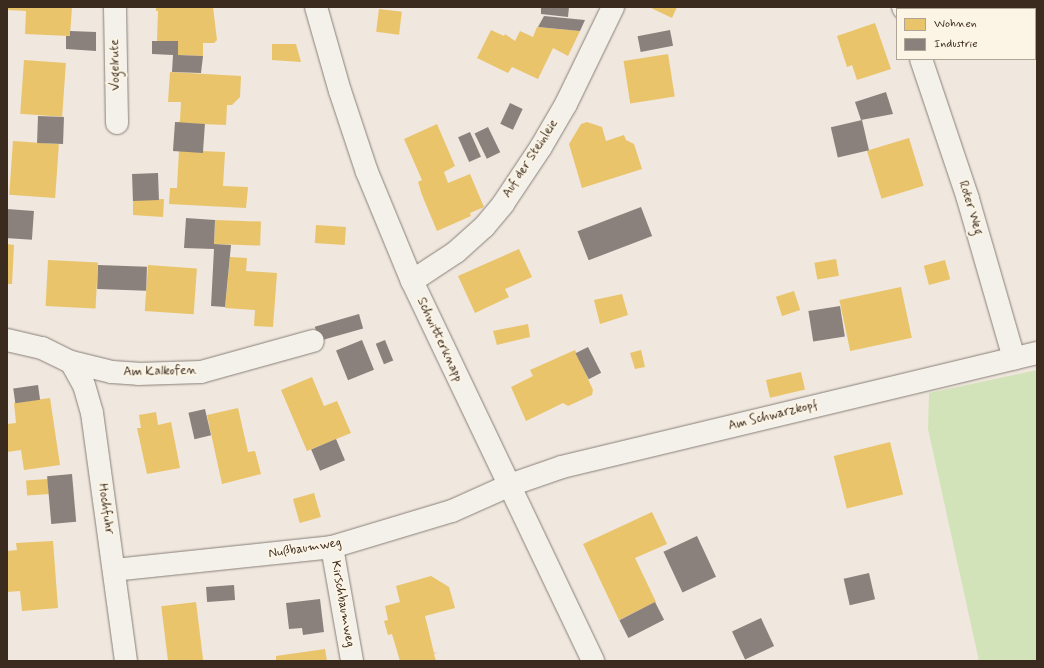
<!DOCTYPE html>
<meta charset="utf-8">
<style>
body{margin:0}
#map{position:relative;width:1044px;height:668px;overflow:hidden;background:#f0e7de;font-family:Mynerve,sans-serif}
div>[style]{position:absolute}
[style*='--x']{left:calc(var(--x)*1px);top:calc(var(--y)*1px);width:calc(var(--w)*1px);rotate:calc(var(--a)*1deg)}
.green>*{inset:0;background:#d3e3b9}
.homes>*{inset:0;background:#e9c46a;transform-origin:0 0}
.industry>*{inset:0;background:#8a817c;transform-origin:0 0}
.roads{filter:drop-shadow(0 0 1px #888079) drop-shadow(0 0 1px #888079)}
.street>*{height:22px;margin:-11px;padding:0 11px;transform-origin:11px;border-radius:11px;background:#f4f0ea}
.primary>*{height:22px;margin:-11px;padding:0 11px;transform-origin:11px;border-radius:11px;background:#f4f0ea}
span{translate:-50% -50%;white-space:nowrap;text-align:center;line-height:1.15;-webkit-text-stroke:4px #fcf5e5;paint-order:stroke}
.street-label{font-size:13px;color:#3b2a1e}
.frame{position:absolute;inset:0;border:8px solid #3b2a1e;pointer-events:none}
.legend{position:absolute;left:896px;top:8px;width:140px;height:52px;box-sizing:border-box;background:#fcf5e5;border:1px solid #afa495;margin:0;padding:5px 7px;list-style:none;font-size:12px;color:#3b2a1e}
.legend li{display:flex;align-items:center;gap:8px;height:20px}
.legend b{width:20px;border:1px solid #afa495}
</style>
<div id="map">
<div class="green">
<div style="clip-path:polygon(1037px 370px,1037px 661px,979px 661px,928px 429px,929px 393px)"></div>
</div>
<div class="homes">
<div style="clip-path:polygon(7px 7px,72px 7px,70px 36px,25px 34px,26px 11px,7px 10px)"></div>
<div style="clip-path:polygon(156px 7px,213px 7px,217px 40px,214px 43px,203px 43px,203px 56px,178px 55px,178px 41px,157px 41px,158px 11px,156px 11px)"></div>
<div style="clip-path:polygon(649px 7px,677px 7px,672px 18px)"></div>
<div style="left:379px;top:9px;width:23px;height:23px;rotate:7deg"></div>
<div style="clip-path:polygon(875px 23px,891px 69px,857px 80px,852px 65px,847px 67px,837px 36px)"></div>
<div style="clip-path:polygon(537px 27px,580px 31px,568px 56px,553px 48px,538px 79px,512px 67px,508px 73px,477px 58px,491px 30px,504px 36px,505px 34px,515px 41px,520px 31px,533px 37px)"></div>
<div style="clip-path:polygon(272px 44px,296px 44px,301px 62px,272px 60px)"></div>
<div style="left:668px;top:54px;width:43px;height:45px;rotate:81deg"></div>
<div style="left:24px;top:60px;width:42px;height:54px;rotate:4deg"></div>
<div style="clip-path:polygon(170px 72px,241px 76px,240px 97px,232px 105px,227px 105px,226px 125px,177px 123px,180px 121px,181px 102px,168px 102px)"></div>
<div style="clip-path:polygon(587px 122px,602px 127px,606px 141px,624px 135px,626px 140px,634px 144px,642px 169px,582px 188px,569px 144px,581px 124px)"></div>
<div style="clip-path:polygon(437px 124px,455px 166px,444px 172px,448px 183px,470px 174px,484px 207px,470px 213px,471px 216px,437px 231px,422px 195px,418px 182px,422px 180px,404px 139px)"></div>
<div style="left:909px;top:138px;width:50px;height:44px;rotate:73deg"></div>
<div style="left:13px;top:141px;width:46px;height:54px;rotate:4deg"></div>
<div style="clip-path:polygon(179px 150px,225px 152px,223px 186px,248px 187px,246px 208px,169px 204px,170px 188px,177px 188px)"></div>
<div style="clip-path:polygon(164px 199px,163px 217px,133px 215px,133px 200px)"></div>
<div style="left:215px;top:220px;width:46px;height:24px;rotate:2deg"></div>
<div style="left:316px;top:225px;width:30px;height:18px;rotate:4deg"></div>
<div style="clip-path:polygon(7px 244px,14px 245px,12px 284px,7px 284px)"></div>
<div style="clip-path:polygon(519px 249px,532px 277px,505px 289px,509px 297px,475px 313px,458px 276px)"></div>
<div style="clip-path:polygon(230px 257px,247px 258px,246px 271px,277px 273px,273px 327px,254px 326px,255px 310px,225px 308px)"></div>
<div style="left:836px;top:259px;width:17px;height:22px;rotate:80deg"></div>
<div style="left:48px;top:260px;width:50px;height:46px;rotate:3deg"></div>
<div style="left:945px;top:260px;width:20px;height:22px;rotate:75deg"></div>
<div style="left:148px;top:265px;width:49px;height:46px;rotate:4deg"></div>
<div style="left:901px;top:287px;width:52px;height:63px;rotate:78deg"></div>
<div style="left:794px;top:291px;width:20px;height:19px;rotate:72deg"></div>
<div style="clip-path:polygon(622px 294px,628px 315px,600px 324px,594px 300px)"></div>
<div style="clip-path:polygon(528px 324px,530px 337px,497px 345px,493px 331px)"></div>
<div style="clip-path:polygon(575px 350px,593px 390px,592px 395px,568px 406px,563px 403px,526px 421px,511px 387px,533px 376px,530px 370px)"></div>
<div style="clip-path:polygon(641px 350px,645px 367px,635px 369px,630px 353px)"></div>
<div style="left:801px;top:372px;width:18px;height:36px;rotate:77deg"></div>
<div style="clip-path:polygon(312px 377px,324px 406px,337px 401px,351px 433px,307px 451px,281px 390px)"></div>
<div style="clip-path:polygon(50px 398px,60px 465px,24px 470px,21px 450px,7px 452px,7px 424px,16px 423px,14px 403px)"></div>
<div style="clip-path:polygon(238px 408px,248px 452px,255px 451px,261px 474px,222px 484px,207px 415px)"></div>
<div style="clip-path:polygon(156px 412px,158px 425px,171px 422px,180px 468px,147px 474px,137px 428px,141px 428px,139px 415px)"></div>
<div style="left:890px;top:442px;width:54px;height:58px;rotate:76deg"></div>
<div style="left:48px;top:479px;width:15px;height:22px;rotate:86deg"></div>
<div style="left:314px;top:493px;width:25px;height:22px;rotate:74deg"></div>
<div style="clip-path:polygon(652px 512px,667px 544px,635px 558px,656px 602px,619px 620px,583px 544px)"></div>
<div style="clip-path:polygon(53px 541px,58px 608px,22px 611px,20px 591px,7px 592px,7px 551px,17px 550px,16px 543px)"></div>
<div style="clip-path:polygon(431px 576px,449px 587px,455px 608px,425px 616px,434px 653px,438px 652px,434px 654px,436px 661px,400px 661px,392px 634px,388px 635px,384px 621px,388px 620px,385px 606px,400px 602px,396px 586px)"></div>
<div style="left:196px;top:602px;width:59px;height:35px;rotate:83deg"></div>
<div style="clip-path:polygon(325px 649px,327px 661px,276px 661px,276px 656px)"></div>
</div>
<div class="industry">
<div style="clip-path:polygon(541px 7px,569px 7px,568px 17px,541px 14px)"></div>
<div style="clip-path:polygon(544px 16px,585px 20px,580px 31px,538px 27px)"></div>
<div style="left:670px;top:30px;width:16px;height:33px;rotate:79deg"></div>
<div style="clip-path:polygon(70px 31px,96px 32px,96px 51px,66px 49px,66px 36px,70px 36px)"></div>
<div style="clip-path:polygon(152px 41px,178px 41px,178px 55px,203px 56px,201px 73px,172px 72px,173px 55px,152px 54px)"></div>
<div style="clip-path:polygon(886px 92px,893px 114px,861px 120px,855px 102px)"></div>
<div style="left:510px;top:103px;width:14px;height:23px;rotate:25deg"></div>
<div style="left:38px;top:116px;width:26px;height:27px;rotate:2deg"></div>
<div style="left:862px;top:120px;width:31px;height:32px;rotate:77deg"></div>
<div style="left:175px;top:122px;width:30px;height:29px;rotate:4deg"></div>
<div style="left:488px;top:127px;width:28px;height:15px;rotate:64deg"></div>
<div style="left:470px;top:132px;width:27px;height:13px;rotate:66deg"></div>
<div style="left:158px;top:173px;width:27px;height:26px;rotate:88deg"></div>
<div style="left:641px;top:207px;width:31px;height:68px;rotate:69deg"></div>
<div style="left:7px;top:209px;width:27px;height:29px;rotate:4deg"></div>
<div style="clip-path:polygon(186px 218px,215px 220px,214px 244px,231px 245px,225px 307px,211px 306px,214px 249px,184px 248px)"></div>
<div style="left:98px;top:265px;width:49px;height:24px;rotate:2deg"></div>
<div style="left:840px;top:306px;width:31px;height:32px;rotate:81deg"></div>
<div style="left:359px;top:314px;width:15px;height:46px;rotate:74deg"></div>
<div style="left:362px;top:340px;width:32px;height:28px;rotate:68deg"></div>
<div style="left:385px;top:340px;width:22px;height:10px;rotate:68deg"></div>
<div style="left:588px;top:347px;width:29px;height:14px;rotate:63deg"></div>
<div style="left:38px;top:385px;width:15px;height:25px;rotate:82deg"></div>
<div style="left:205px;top:409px;width:27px;height:17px;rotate:77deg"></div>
<div style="left:336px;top:439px;width:23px;height:27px;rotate:67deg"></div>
<div style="left:72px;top:474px;width:48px;height:25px;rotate:85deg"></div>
<div style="left:697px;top:536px;width:45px;height:37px;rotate:65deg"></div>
<div style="left:869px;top:573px;width:27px;height:26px;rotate:77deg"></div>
<div style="left:234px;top:585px;width:15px;height:28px;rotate:86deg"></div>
<div style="clip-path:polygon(320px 599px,324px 632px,303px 635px,302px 628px,289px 629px,286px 603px)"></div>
<div style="left:655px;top:602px;width:20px;height:40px;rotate:63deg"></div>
<div style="left:761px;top:618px;width:31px;height:32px;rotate:65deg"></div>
</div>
<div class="roads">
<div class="street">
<div style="--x:115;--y:7;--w:116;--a:89"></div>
<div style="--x:903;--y:7;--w:2;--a:63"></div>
<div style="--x:921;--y:59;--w:148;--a:71.4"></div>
<div style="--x:968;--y:199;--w:166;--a:73.9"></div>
<div style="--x:412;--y:281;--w:53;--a:-33.4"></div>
<div style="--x:456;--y:252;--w:38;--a:-42"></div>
<div style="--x:484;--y:227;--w:30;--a:-50"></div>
<div style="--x:503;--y:204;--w:69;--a:-56.3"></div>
<div style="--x:541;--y:147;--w:50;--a:-59.8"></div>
<div style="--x:566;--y:104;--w:108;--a:-64.1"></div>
<div style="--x:7;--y:340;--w:36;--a:13"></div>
<div style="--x:42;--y:348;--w:32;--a:26"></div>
<div style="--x:71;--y:362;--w:42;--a:13.7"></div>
<div style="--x:112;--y:372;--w:26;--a:4"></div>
<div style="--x:138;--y:374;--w:63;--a:-1.8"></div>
<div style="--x:201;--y:372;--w:116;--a:-15.5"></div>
<div style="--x:71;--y:362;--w:26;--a:61"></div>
<div style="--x:84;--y:385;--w:29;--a:74"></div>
<div style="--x:92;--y:413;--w:250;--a:82.2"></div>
<div style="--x:332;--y:547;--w:116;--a:80"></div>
<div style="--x:114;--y:570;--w:219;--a:-6"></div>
<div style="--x:332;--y:547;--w:125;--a:-16.7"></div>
<div style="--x:452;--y:511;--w:64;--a:-24.1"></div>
<div style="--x:510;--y:485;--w:55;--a:-19.1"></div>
<div style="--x:562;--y:467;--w:488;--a:-13.5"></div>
</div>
<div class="primary">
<div style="--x:316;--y:7;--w:87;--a:74.1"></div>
<div style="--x:340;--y:91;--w:85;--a:71.6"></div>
<div style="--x:367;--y:172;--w:118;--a:67.6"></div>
<div style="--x:412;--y:281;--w:421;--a:64.5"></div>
</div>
</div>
<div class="street-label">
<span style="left:116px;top:65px;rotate:-91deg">Vogelrute</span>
<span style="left:531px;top:159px;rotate:-57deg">Auf der Steinleie</span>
<span style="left:970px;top:208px;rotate:73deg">Roter Weg</span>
<span style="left:439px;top:340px;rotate:65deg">Schwitterknapp</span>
<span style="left:160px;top:372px;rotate:-1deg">Am Kalkofen</span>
<span style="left:773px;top:416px;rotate:-14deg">Am Schwarzkopf</span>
<span style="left:105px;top:509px;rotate:82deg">Hochfuhr</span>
<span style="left:305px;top:549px;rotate:-9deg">Nußbaumweg</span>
<span style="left:342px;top:604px;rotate:80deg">Kirschbaumweg</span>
</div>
<div class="frame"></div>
<ul class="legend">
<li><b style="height:11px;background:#e9c46a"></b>Wohnen</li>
<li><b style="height:11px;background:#8a817c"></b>Industrie</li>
</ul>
</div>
